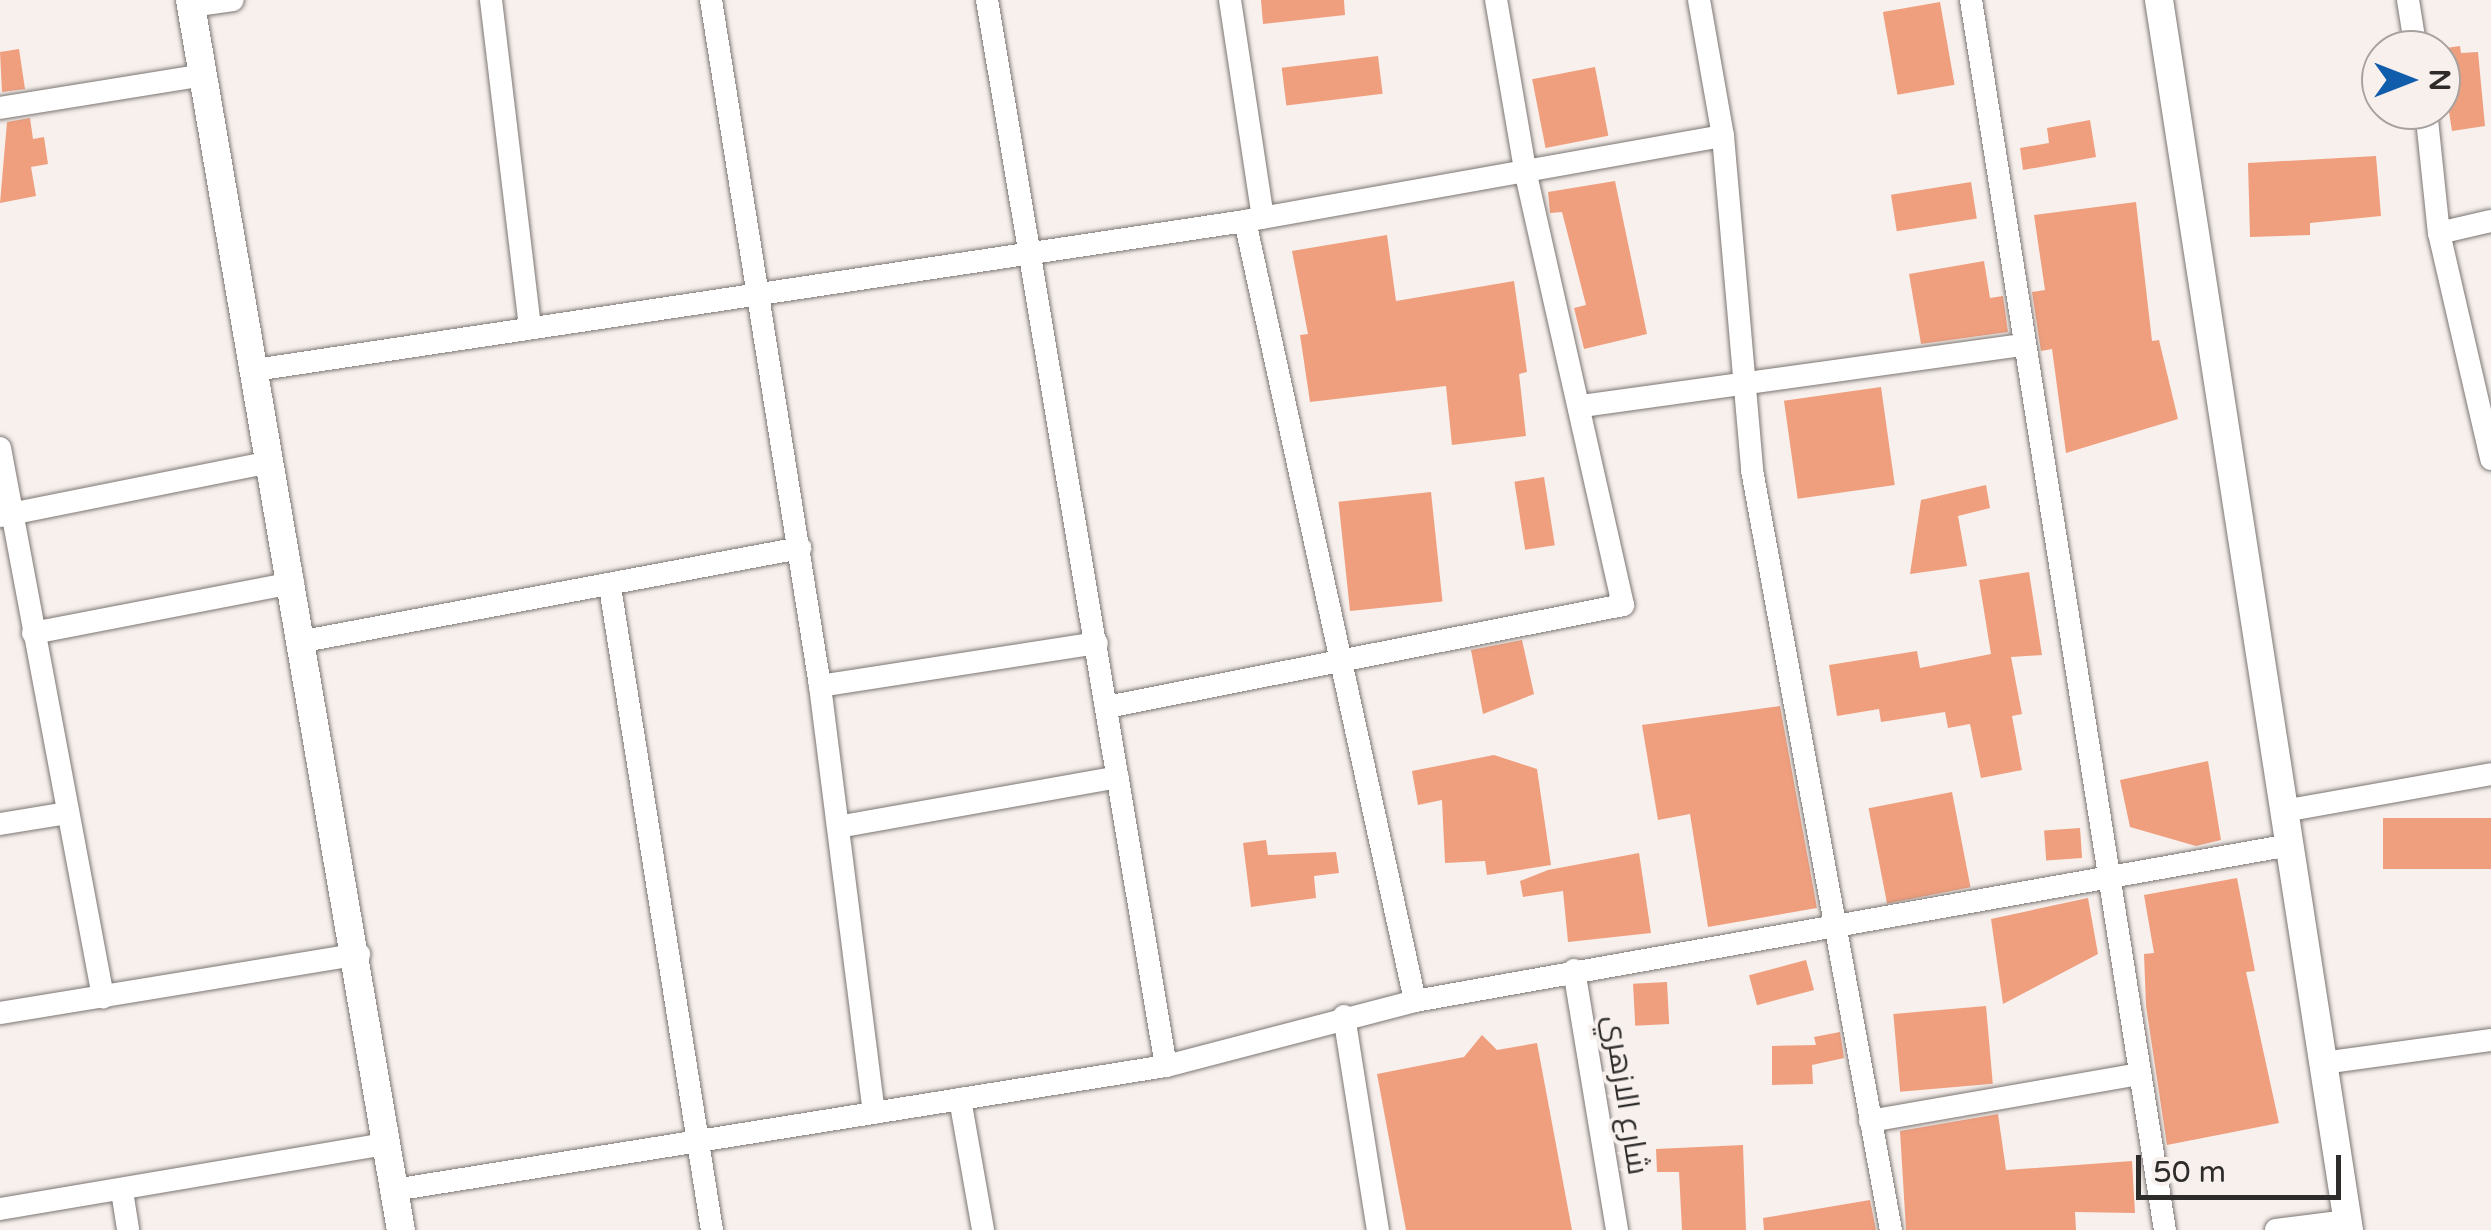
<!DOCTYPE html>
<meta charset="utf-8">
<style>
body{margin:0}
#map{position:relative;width:2491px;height:1230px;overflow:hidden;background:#f7f0ed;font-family:"Varela Round",Cairo,sans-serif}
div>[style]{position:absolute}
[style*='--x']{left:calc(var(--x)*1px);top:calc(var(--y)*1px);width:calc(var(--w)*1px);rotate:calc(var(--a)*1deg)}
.building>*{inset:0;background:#ef9f7e;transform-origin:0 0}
.roads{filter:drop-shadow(0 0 2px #7c7673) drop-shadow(0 0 2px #7c7673)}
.minor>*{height:22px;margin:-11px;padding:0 11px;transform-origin:11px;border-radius:11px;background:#fff}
.tertiary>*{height:28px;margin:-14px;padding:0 14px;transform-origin:14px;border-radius:14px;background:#fff}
span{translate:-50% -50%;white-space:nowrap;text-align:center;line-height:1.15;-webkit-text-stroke:8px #f7f0ed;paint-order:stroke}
.street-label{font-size:30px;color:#2e2c2b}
.north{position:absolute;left:2361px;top:30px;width:100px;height:100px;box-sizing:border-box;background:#f7f0ed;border:2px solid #a7a29f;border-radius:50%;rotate:90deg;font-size:28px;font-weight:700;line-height:40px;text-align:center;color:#2e2c2b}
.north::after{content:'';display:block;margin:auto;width:35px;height:45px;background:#115cab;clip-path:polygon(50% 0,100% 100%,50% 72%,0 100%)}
.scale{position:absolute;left:2136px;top:1155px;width:205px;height:45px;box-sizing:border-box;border:5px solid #2e2c2b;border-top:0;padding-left:12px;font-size:30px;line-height:35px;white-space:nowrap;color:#2e2c2b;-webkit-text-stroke:8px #f7f0ed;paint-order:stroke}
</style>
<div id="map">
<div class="building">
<div style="clip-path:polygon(1261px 0,1344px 0,1345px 15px,1263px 24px)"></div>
<div style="left:1940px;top:2px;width:84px;height:58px;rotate:80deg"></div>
<div style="clip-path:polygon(2460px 46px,2461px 53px,2478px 52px,2485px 126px,2452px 131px,2439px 49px)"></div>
<div style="clip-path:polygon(19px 49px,25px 89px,2px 92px,0 52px)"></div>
<div style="left:1378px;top:56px;width:38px;height:97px;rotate:83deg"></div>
<div style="left:1595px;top:67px;width:70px;height:64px;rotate:79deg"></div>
<div style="clip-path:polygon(30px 118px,33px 139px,44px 137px,48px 164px,31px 167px,36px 196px,0 203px,7px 122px)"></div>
<div style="clip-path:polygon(2090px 120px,2096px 157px,2023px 170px,2020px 148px,2049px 143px,2047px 128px)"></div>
<div style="clip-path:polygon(2376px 156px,2381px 216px,2310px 223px,2310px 235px,2250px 237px,2248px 163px)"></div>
<div style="clip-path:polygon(1615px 181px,1647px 334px,1584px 349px,1574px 308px,1586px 305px,1562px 212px,1550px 213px,1548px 192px)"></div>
<div style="left:1971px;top:182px;width:37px;height:81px;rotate:81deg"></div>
<div style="clip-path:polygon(2136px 202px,2152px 341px,2159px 340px,2178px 419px,2066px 453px,2052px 349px,2041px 351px,2032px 292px,2045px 290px,2034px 215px)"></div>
<div style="clip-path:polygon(1387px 235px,1396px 301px,1514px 281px,1527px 372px,1519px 374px,1526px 436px,1452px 445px,1446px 386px,1310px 402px,1300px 335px,1308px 334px,1292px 251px)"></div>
<div style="clip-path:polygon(1984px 261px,1990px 298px,2003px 296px,2008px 332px,1921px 344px,1909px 274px)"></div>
<div style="left:1881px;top:387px;width:99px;height:98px;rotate:82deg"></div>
<div style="left:1544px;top:477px;width:69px;height:30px;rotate:81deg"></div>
<div style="clip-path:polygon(1986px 485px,1990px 508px,1958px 516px,1967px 566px,1910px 574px,1921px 500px)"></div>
<div style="left:1431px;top:492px;width:110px;height:93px;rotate:84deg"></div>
<div style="clip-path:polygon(2029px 572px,2042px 655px,2011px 657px,2022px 714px,2012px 716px,2022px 770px,1981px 778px,1970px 724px,1948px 728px,1945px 712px,1881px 722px,1879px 709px,1837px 716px,1829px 665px,1917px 651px,1920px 668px,1991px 654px,1979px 580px)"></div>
<div style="clip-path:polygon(1522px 640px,1534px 694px,1483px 714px,1471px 650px)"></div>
<div style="clip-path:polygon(1780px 706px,1817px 908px,1708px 927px,1690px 814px,1658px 820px,1642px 725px)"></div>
<div style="clip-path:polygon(1494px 755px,1537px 769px,1551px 865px,1487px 875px,1485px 861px,1445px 863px,1442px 800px,1418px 805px,1412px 771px)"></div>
<div style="clip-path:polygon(2208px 761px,2221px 840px,2196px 846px,2130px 827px,2120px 780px)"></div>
<div style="left:1952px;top:792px;width:97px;height:85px;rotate:79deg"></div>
<div style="left:2491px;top:818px;width:51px;height:108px;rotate:90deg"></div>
<div style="left:2080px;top:828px;width:30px;height:36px;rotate:86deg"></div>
<div style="clip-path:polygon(1266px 840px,1268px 855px,1336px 852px,1339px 873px,1314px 876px,1316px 898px,1251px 907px,1243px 843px)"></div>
<div style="clip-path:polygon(1639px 853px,1651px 933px,1568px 942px,1563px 891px,1523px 897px,1520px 881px,1548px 870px)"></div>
<div style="clip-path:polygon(2237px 878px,2255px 971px,2246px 972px,2279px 1123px,2167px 1145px,2146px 1006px,2144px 954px,2154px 953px,2144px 895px)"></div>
<div style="clip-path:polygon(2088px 898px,2098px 954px,2003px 1004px,1991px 919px)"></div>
<div style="left:1806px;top:960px;width:31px;height:59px;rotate:75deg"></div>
<div style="left:1667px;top:982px;width:42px;height:34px;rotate:87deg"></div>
<div style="left:1986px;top:1006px;width:78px;height:93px;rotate:85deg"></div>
<div style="clip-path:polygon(1840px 1032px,1844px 1058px,1812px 1065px,1813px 1084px,1772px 1085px,1772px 1046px,1816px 1045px,1814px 1037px)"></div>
<div style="clip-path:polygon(1482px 1035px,1497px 1050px,1537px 1043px,1572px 1230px,1406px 1230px,1377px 1074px,1464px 1057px)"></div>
<div style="clip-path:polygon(1998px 1114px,2006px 1170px,2132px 1161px,2135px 1213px,2075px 1212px,2076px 1230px,1906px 1230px,1900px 1131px)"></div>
<div style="clip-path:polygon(1743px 1145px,1746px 1230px,1682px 1230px,1679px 1172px,1657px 1172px,1656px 1149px)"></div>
<div style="clip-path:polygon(1870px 1200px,1876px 1230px,1764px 1230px,1763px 1218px)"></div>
</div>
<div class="roads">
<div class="minor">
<div style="--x:491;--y:0;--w:330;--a:83.2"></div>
<div style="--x:711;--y:0;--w:695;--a:80.97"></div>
<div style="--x:820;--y:686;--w:430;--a:82.8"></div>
<div style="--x:987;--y:0;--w:1081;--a:80.47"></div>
<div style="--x:1230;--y:0;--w:220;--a:81.4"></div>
<div style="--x:1699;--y:0;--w:138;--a:80"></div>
<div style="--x:1723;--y:136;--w:335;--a:85"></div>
<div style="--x:1752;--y:470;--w:773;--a:79.64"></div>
<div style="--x:1971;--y:0;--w:1245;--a:81.04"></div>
<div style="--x:2408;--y:0;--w:51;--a:80.9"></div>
<div style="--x:191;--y:6;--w:42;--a:-8.1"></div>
<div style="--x:0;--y:108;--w:206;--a:-9.2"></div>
<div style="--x:2426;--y:110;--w:124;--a:84"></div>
<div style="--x:2439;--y:233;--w:232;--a:77"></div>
<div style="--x:1245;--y:221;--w:798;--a:77.7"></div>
<div style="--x:2439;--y:233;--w:53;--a:-13"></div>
<div style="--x:255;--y:370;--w:1001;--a:-8.56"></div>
<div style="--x:1245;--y:221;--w:485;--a:-10.1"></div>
<div style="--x:1582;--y:406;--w:443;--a:-7.9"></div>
<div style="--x:0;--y:448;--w:559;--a:79.37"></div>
<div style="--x:0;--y:516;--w:275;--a:-11.3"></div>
<div style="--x:610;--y:587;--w:651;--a:80.99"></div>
<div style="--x:33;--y:633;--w:265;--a:-10.9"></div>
<div style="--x:304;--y:641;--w:505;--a:-10.62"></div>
<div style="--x:820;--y:686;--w:280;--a:-8.8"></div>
<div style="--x:1107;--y:707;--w:526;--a:-11.18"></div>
<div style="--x:1623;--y:605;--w:441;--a:-102.7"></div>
<div style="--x:1526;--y:175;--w:178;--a:-99.7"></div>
<div style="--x:2284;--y:811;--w:210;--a:-10.1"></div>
<div style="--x:0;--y:824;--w:69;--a:-9.2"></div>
<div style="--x:838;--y:827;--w:284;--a:-10.1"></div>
<div style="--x:1574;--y:970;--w:264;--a:80.6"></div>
<div style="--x:0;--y:1013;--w:364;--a:-9.3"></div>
<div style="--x:1344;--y:1016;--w:217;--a:81"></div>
<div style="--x:2323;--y:1063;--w:170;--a:-7.8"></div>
<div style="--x:960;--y:1099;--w:133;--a:80"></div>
<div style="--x:1870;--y:1121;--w:274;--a:-9.9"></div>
<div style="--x:394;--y:1190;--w:782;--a:-9.13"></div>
<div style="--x:1166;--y:1066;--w:257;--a:-14.6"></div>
<div style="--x:1415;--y:1001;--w:889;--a:-10.11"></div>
<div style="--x:122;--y:1191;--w:39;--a:81"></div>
<div style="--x:0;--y:1209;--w:391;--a:-9.6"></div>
<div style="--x:2276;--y:1230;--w:72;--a:-7.2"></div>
</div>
<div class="tertiary">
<div style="--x:190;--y:0;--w:1248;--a:80.27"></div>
<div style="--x:2159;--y:0;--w:1245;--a:81.22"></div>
</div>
</div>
<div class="street-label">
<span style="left:1625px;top:1095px;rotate:81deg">شارع الازهري</span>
</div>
<div class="north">N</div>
<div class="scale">50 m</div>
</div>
